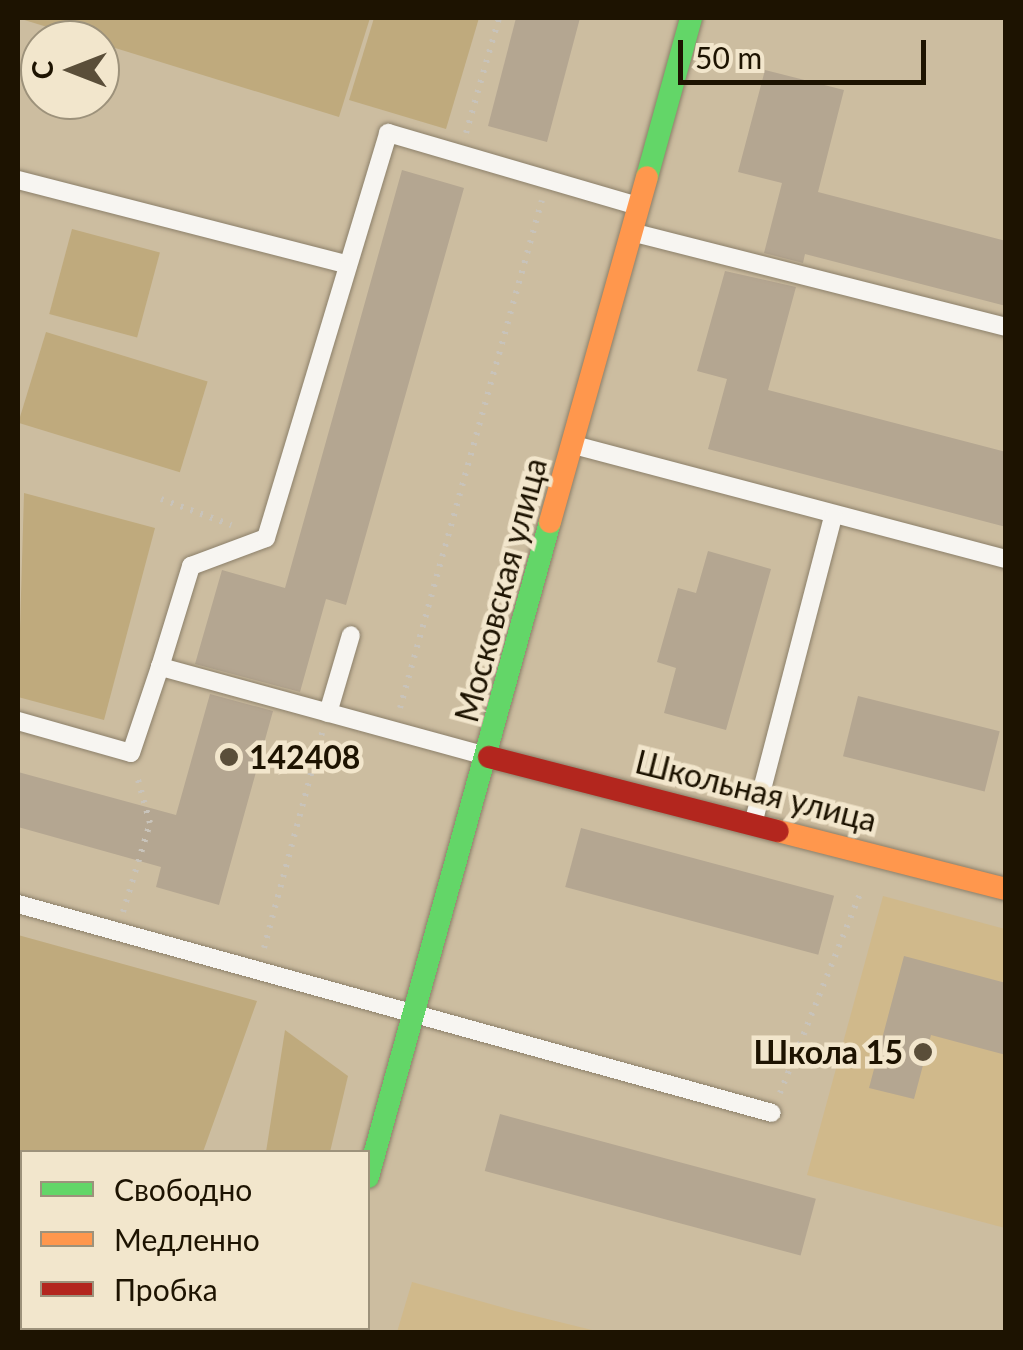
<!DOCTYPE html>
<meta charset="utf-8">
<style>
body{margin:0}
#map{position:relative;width:1023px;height:1350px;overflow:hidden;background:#ccbda0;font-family:Lato,sans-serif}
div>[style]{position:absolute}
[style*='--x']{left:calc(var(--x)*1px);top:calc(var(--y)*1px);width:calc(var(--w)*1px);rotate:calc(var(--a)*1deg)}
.built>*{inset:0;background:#d0b98b}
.green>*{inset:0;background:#bfaa7d;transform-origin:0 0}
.building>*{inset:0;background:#b4a691;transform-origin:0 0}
.path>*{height:6px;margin-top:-3px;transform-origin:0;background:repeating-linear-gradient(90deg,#c8c3ba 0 2.5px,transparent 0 10.5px)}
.roads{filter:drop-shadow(0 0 2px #8b7f69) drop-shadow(0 0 2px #8b7f69)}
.lane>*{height:18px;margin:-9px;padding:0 9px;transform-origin:9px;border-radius:9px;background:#f7f5f1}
.fast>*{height:22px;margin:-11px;padding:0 11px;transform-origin:11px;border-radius:11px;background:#63d668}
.slow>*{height:22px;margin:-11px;padding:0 11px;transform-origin:11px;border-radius:11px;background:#ff974d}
.jam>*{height:22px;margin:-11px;padding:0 11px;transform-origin:11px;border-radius:11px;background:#b3261e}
.dots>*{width:28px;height:28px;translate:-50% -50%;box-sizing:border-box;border:5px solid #f2e6cc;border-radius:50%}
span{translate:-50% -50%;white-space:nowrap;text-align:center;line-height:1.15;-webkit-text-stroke:9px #f2e6cc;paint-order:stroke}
.street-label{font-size:32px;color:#1d1301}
.poi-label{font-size:32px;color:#1d1301;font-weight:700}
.left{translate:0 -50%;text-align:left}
.right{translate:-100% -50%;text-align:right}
.frame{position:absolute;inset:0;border:20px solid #1d1301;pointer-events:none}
.legend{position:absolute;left:20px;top:1150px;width:350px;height:180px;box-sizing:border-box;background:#f2e6cc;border:2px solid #9d927b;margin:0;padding:12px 18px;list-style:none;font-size:30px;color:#1d1301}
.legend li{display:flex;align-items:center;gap:20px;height:50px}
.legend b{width:50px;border:2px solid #9d927b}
.north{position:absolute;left:20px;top:20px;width:100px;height:100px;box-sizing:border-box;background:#f2e6cc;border:2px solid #9d927b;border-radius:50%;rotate:270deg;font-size:28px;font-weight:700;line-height:40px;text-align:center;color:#1d1301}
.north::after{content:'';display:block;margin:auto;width:35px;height:45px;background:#5a4e39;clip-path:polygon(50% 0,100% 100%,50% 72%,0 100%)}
.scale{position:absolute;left:678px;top:40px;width:248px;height:45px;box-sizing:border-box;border:5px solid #1d1301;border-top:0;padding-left:12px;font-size:30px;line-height:35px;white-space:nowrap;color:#1d1301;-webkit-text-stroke:8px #f2e6cc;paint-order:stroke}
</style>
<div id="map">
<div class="built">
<div style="clip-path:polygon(883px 896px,1005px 929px,1005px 1228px,807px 1175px)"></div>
<div style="clip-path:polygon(412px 1282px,515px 1311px,600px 1332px,397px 1332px)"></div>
</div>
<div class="green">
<div style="clip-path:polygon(18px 18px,370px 18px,339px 117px)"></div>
<div style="clip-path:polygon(374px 18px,479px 18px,446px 129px,349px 100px)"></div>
<div style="left:72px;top:229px;width:91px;height:88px;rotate:15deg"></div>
<div style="left:46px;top:332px;width:169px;height:95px;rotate:17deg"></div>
<div style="clip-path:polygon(24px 493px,155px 528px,104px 720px,18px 697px)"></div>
<div style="clip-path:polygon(18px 935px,257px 1001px,203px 1152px,22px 1152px,22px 1328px,138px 1332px,18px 1332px)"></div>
<div style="clip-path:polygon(285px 1030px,348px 1076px,330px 1152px,266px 1152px)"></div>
</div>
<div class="building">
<div style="clip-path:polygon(516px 18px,580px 18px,547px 142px,488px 126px)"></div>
<div style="clip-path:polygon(765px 70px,844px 90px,818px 192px,1006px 241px,1006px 306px,805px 254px,803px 263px,764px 253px,782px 183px,738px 172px)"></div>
<div style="clip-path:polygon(402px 170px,464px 188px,346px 605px,326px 599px,300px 692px,195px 664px,222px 570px,285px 588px)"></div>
<div style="clip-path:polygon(725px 271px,796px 287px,768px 390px,1006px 452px,1006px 527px,708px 449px,727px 379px,697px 371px)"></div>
<div style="clip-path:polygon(708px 551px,771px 569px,726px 730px,664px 713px,676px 668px,657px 662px,678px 588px,696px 593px)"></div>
<div style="clip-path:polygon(210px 694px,273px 711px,219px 905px,156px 887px,161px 867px,18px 827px,18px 772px,176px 815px)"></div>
<div style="left:858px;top:696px;width:146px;height:62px;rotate:14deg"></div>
<div style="left:581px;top:828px;width:262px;height:61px;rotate:15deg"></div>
<div style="clip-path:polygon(904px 956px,1006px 983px,1006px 1055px,931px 1035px,914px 1099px,869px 1088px)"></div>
<div style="left:500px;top:1114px;width:327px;height:59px;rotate:15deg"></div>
</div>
<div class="path">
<div style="--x:466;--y:133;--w:120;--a:-74"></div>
<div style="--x:161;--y:499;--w:75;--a:20.4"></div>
<div style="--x:400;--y:708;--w:527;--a:-74.38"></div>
<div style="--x:123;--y:912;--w:93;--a:-73.1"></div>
<div style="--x:150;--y:823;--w:49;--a:-105.5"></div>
<div style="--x:264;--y:948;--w:223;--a:-74.9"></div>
<div style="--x:780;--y:1093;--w:218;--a:-68.1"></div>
</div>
<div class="roads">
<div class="lane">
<div style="--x:18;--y:180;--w:337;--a:14.4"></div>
<div style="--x:635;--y:233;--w:383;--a:14.2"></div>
<div style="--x:578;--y:446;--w:443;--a:14.8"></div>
<div style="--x:328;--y:713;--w:81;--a:-73.6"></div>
<div style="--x:18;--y:721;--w:117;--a:15.8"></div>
<div style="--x:131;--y:753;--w:91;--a:-71.4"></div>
<div style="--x:479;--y:754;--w:331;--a:-164.7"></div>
<div style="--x:160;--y:667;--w:106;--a:-72.9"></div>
<div style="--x:191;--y:566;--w:80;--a:-20.5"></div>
<div style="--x:266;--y:538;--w:423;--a:-73.2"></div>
<div style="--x:388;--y:133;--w:259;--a:16.3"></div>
<div style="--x:754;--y:820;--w:314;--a:-75.4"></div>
<div style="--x:18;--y:904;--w:782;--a:15.49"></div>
</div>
<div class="fast">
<div style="--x:647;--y:177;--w:165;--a:-74.5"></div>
<div style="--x:368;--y:1177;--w:680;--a:-74.47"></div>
</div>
<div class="slow">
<div style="--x:550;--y:522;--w:358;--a:-74.3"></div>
<div style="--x:778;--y:831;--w:235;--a:14.3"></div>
<div style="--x:327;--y:1332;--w:4;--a:-76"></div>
</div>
<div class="jam">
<div style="--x:489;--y:757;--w:298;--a:14.4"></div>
</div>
</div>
<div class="dots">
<div style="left:229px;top:757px;background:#5a4e39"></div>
<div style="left:923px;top:1052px;background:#5a4e39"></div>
</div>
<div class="street-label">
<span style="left:501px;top:590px;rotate:-75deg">Московская улица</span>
<span style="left:756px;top:791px;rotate:14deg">Школьная улица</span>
</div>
<div class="poi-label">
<span class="left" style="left:249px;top:757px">142408</span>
<span class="right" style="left:903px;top:1052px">Школа 15</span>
</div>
<div class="frame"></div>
<ul class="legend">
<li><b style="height:12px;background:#63d668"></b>Свободно</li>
<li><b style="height:12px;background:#ff974d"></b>Медленно</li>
<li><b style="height:12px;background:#b3261e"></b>Пробка</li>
</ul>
<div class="north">С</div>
<div class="scale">50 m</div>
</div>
